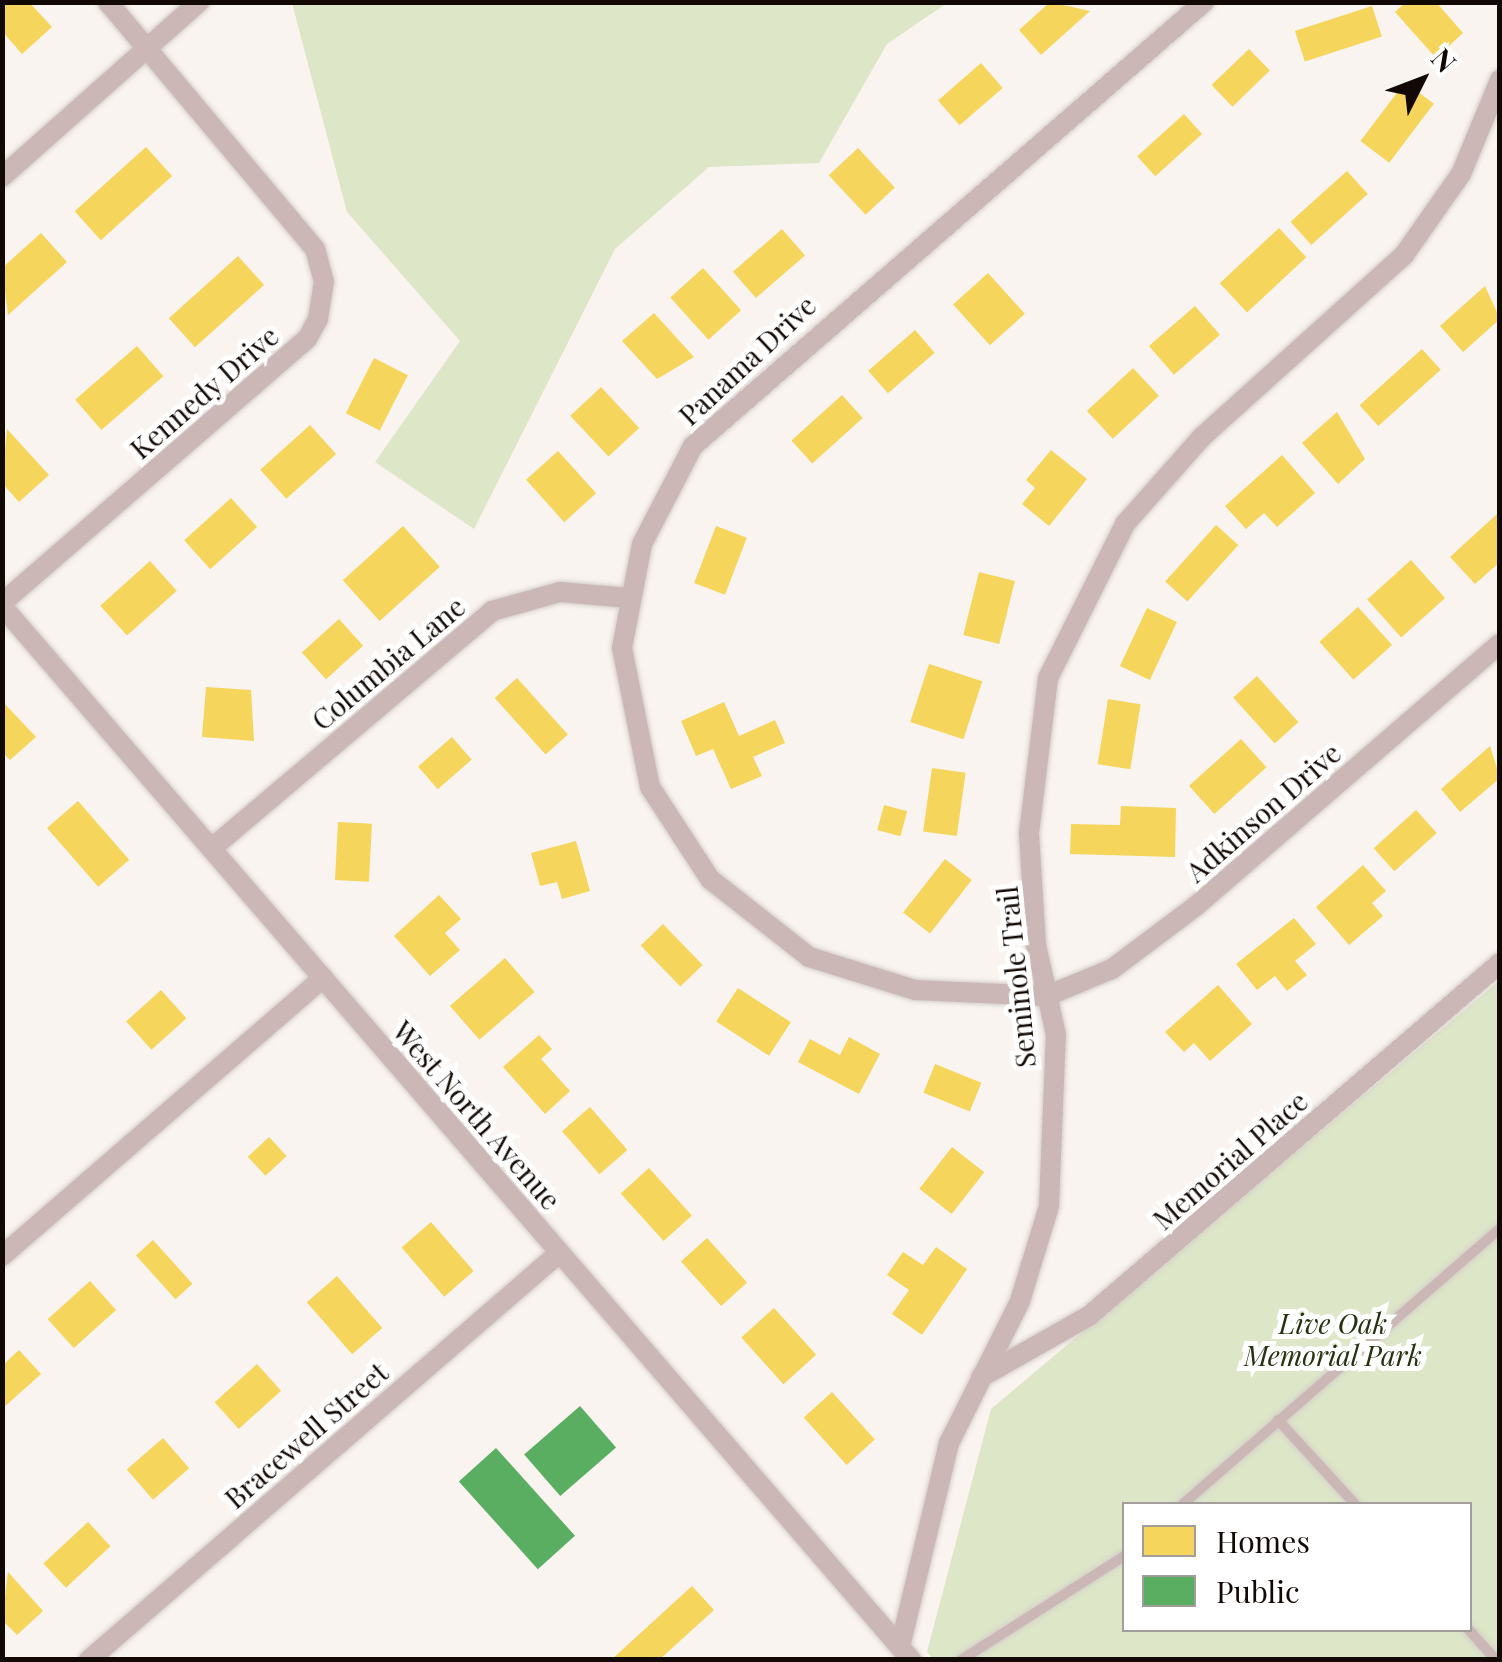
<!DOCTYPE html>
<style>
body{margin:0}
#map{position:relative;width:1502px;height:1662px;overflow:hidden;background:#faf4f0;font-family:"Playfair Display",serif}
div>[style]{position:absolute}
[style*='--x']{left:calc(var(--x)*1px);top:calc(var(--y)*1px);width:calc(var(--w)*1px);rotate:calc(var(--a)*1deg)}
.green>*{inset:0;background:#dde6c7}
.homes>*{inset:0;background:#f6d55c;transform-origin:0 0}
.public>*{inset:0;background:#5aae61;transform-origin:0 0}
.roads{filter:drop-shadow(0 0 2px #d4cecb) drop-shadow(0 0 2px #d4cecb)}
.lane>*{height:10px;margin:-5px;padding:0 5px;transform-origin:5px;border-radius:5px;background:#cbb8b6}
.street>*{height:20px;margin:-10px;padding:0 10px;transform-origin:10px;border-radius:10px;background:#cbb8b6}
span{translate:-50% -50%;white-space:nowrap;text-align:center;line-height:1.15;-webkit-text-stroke:10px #fff;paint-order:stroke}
.street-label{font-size:28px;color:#120904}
.park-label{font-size:28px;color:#263210;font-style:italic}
.frame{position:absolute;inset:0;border:5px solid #120904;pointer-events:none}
.legend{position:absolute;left:1122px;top:1502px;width:350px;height:130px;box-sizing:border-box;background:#fff;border:2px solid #a09d9b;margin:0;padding:12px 18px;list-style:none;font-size:30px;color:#120904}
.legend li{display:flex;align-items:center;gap:20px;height:50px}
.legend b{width:50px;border:2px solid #a09d9b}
.north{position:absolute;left:1372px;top:30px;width:100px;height:100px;-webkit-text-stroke:8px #fff;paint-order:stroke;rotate:48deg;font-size:28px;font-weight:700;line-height:40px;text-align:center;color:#120904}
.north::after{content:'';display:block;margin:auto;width:35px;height:45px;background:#120904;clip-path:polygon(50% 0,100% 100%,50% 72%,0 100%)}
</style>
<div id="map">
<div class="green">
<div style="clip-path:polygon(292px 3px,292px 2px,947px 3px,887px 44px,819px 163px,709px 167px,615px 249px,474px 529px,375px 462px,460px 341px,347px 212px)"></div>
<div style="clip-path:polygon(evenodd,1499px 981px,1499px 1659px,934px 1660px,927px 1652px,991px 1409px,1499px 981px,1124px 1504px,1470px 1504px,1470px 1630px,1124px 1630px,1124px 1504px)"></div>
</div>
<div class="homes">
<div style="clip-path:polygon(2px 2px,29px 2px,52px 27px,22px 54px,2px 31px)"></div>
<div style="clip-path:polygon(1050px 2px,1090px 11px,1041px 55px,1019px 30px)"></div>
<div style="clip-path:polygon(1406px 2px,1436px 2px,1463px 33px,1436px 58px,1395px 12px)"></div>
<div style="left:1372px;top:6px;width:32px;height:81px;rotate:72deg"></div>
<div style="left:1249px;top:49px;width:30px;height:52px;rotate:46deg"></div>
<div style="left:981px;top:63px;width:33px;height:57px;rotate:49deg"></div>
<div style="left:1405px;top:82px;width:36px;height:74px;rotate:37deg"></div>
<div style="left:1184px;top:114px;width:27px;height:63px;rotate:48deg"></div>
<div style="left:146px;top:147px;width:39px;height:96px;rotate:48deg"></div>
<div style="left:858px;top:148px;width:54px;height:40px;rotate:47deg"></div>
<div style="left:1347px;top:171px;width:31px;height:76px;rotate:48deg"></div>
<div style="left:1279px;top:228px;width:40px;height:81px;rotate:47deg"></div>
<div style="left:782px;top:229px;width:35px;height:65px;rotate:49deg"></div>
<div style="clip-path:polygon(41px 233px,67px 262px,8px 315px,2px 268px)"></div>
<div style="left:238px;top:256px;width:39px;height:93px;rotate:48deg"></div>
<div style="left:703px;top:268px;width:57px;height:44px;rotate:48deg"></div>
<div style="left:988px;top:273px;width:55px;height:47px;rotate:48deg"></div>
<div style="clip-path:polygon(1485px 286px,1500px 319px,1463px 352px,1440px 326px)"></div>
<div style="left:1195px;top:306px;width:38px;height:61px;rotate:49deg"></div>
<div style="clip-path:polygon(654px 313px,694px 357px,657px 379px,622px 341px)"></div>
<div style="left:915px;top:330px;width:30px;height:62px;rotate:49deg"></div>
<div style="left:137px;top:346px;width:40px;height:82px;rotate:49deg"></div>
<div style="left:1422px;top:349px;width:28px;height:84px;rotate:48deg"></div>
<div style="left:374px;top:358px;width:38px;height:62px;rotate:27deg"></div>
<div style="left:1133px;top:368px;width:38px;height:63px;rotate:47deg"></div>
<div style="left:601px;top:387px;width:56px;height:42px;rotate:47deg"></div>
<div style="left:842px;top:395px;width:31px;height:68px;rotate:48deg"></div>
<div style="clip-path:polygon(1337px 412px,1365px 459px,1338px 484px,1302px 443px)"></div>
<div style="left:310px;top:425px;width:39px;height:67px;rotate:48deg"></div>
<div style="clip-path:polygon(7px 429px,49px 475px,19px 502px,2px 483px)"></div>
<div style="clip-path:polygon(1051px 450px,1087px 479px,1049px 526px,1022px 504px,1035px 488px,1026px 480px)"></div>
<div style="left:558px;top:451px;width:57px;height:43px;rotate:48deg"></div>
<div style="clip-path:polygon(1282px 455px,1315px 493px,1277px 527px,1264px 513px,1246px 529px,1225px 506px)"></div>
<div style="left:231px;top:498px;width:39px;height:63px;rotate:48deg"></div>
<div style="clip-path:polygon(1497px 514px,1500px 562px,1475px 584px,1450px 557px)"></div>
<div style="left:1216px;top:525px;width:30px;height:76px;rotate:42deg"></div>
<div style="left:403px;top:526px;width:55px;height:81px;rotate:48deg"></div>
<div style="left:716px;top:526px;width:33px;height:61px;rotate:21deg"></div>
<div style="left:1411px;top:560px;width:51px;height:59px;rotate:48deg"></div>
<div style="left:150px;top:561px;width:40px;height:67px;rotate:48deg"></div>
<div style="left:979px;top:572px;width:37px;height:65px;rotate:14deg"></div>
<div style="left:1358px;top:607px;width:51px;height:52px;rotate:48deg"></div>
<div style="left:1147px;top:608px;width:33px;height:64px;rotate:25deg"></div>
<div style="left:339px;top:619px;width:36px;height:50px;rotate:48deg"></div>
<div style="left:929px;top:664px;width:56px;height:61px;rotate:18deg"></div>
<div style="left:1257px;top:676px;width:62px;height:32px;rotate:48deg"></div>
<div style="left:517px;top:678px;width:76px;height:30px;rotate:48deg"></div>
<div style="clip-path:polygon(206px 687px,251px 690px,254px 741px,202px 737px)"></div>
<div style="left:1108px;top:699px;width:33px;height:66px;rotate:9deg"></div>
<div style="clip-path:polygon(2px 701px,36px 737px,10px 760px,2px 752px)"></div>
<div style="clip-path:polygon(724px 702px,739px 736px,775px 720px,785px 743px,753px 757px,762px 776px,731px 789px,713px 749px,696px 756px,681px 721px)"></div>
<div style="left:452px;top:737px;width:30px;height:45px;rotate:49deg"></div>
<div style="left:1241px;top:739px;width:38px;height:70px;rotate:48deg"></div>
<div style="clip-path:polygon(1490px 746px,1500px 778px,1460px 812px,1441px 789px)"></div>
<div style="left:932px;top:768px;width:34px;height:64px;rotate:8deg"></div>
<div style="left:78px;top:801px;width:78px;height:41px;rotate:49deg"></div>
<div style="left:884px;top:805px;width:24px;height:26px;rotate:15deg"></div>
<div style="clip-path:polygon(1121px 806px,1176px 808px,1175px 857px,1070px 854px,1071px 824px,1120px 825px)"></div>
<div style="left:1416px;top:810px;width:31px;height:57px;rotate:48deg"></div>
<div style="left:338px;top:822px;width:34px;height:58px;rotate:3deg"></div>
<div style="clip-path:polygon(576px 841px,590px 891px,562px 899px,557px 882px,540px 886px,531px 853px)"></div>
<div style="left:945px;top:859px;width:34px;height:68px;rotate:38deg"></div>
<div style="clip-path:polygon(1363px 865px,1386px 891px,1372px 903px,1383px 916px,1349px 945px,1316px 907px)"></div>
<div style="clip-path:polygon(439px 895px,461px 919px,445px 933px,460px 950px,430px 976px,394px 936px)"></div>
<div style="clip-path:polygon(1294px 918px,1316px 944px,1295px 961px,1307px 975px,1287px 991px,1275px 976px,1257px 990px,1236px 964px)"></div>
<div style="left:663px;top:924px;width:57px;height:31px;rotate:46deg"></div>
<div style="left:505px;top:958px;width:45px;height:73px;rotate:49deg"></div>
<div style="clip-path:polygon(1218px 985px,1252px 1024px,1210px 1061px,1194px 1043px,1184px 1052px,1165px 1032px)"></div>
<div style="left:738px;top:988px;width:63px;height:40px;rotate:33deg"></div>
<div style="left:161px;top:990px;width:38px;height:47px;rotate:48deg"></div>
<div style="clip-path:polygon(539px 1035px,552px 1049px,541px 1059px,570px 1091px,545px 1114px,503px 1067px)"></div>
<div style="clip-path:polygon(849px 1037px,880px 1054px,859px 1094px,798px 1062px,810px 1039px,840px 1055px)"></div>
<div style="left:935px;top:1064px;width:50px;height:31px;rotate:22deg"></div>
<div style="left:590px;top:1107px;width:57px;height:37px;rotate:49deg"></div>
<div style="left:269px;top:1137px;width:26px;height:29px;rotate:47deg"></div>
<div style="left:952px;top:1147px;width:41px;height:53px;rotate:38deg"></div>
<div style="left:649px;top:1168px;width:64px;height:38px;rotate:48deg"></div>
<div style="left:431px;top:1222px;width:65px;height:39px;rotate:49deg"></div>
<div style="left:707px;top:1238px;width:60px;height:35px;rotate:48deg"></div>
<div style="left:153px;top:1240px;width:59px;height:23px;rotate:48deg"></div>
<div style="clip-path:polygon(936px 1247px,967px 1269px,922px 1335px,892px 1314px,909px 1290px,887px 1275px,903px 1252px,923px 1265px)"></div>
<div style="left:337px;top:1276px;width:69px;height:40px;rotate:49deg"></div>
<div style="left:90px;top:1281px;width:39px;height:57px;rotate:48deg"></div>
<div style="left:774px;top:1308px;width:63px;height:44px;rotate:48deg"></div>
<div style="clip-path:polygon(19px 1350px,41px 1374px,2px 1409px,2px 1366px)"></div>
<div style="left:257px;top:1364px;width:36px;height:57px;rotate:48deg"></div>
<div style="left:832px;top:1392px;width:64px;height:38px;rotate:48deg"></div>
<div style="left:163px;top:1438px;width:40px;height:48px;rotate:49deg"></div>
<div style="left:88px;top:1522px;width:33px;height:61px;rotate:47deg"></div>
<div style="clip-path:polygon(8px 1572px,43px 1611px,17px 1635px,2px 1620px)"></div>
<div style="clip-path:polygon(692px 1586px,714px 1610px,659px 1660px,611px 1660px)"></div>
</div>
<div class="public">
<div style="left:580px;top:1406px;width:55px;height:74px;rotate:49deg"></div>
<div style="left:496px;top:1448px;width:118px;height:50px;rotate:48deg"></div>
</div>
<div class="roads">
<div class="lane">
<div style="--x:1278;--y:1420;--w:114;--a:47.5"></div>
<div style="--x:1183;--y:1504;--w:420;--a:-41"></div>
<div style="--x:1469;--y:1630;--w:40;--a:48"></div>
<div style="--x:961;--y:1660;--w:193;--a:-32.5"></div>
</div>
<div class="street">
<div style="--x:1204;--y:2;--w:677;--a:139.01"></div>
<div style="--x:693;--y:446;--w:110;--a:117.5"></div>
<div style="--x:642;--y:544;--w:106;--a:100.9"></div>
<div style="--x:622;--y:648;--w:142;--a:78.6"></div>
<div style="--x:650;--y:787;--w:110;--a:56.9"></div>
<div style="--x:710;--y:879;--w:126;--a:38.2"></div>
<div style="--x:809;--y:957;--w:111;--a:17.3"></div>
<div style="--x:915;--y:990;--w:132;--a:2.6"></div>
<div style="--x:1047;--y:996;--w:70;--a:-22.6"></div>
<div style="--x:1112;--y:969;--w:105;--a:-36.9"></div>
<div style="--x:1196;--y:906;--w:401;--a:-40.8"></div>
<div style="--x:2;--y:177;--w:264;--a:-41.6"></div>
<div style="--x:2;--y:603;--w:403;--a:-40.9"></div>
<div style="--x:307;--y:339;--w:23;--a:-61"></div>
<div style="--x:318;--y:319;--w:37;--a:-81"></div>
<div style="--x:324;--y:282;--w:34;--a:-105"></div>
<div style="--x:315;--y:249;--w:322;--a:-130"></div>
<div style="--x:2;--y:606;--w:1392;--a:49.22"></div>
<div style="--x:212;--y:848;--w:367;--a:-40.2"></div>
<div style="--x:492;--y:611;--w:71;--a:-15.6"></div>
<div style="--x:560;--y:592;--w:70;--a:4.9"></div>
<div style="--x:2;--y:1256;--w:425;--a:-40.9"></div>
<div style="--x:981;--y:1377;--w:124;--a:-29.5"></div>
<div style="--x:1089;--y:1316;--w:542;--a:-40.66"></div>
<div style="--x:900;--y:1647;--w:210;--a:-76.5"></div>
<div style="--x:949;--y:1443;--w:159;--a:-63.4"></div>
<div style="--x:1020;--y:1301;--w:99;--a:-73"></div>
<div style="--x:1049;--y:1206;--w:171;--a:-87.7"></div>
<div style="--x:1056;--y:1035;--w:92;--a:-102.5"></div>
<div style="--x:1036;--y:945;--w:112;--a:-93.6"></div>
<div style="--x:1029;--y:833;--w:156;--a:-83"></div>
<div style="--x:1048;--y:678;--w:172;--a:-63.4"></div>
<div style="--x:1125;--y:524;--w:116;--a:-48.5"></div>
<div style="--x:1202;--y:437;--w:272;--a:-42"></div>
<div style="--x:1404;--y:255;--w:99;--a:-54.9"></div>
<div style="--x:1461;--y:174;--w:102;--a:-67.5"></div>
<div style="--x:89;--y:1660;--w:622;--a:-40.89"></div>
</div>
</div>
<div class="street-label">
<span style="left:747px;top:360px;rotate:-43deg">Panama Drive</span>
<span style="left:204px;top:392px;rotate:-41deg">Kennedy Drive</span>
<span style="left:388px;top:663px;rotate:-40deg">Columbia Lane</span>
<span style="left:1263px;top:812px;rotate:-41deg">Adkinson Drive</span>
<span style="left:1016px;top:977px;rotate:-96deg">Seminole Trail</span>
<span style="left:477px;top:1115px;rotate:49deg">West North Avenue</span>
<span style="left:1230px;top:1160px;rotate:-41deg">Memorial Place</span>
<span style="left:306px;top:1435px;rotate:-41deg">Bracewell Street</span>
</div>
<div class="park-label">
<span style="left:1333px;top:1339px">Live Oak<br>Memorial Park</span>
</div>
<div class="frame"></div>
<ul class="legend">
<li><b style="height:28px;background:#f6d55c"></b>Homes</li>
<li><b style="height:28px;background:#5aae61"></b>Public</li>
</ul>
<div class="north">N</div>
</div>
